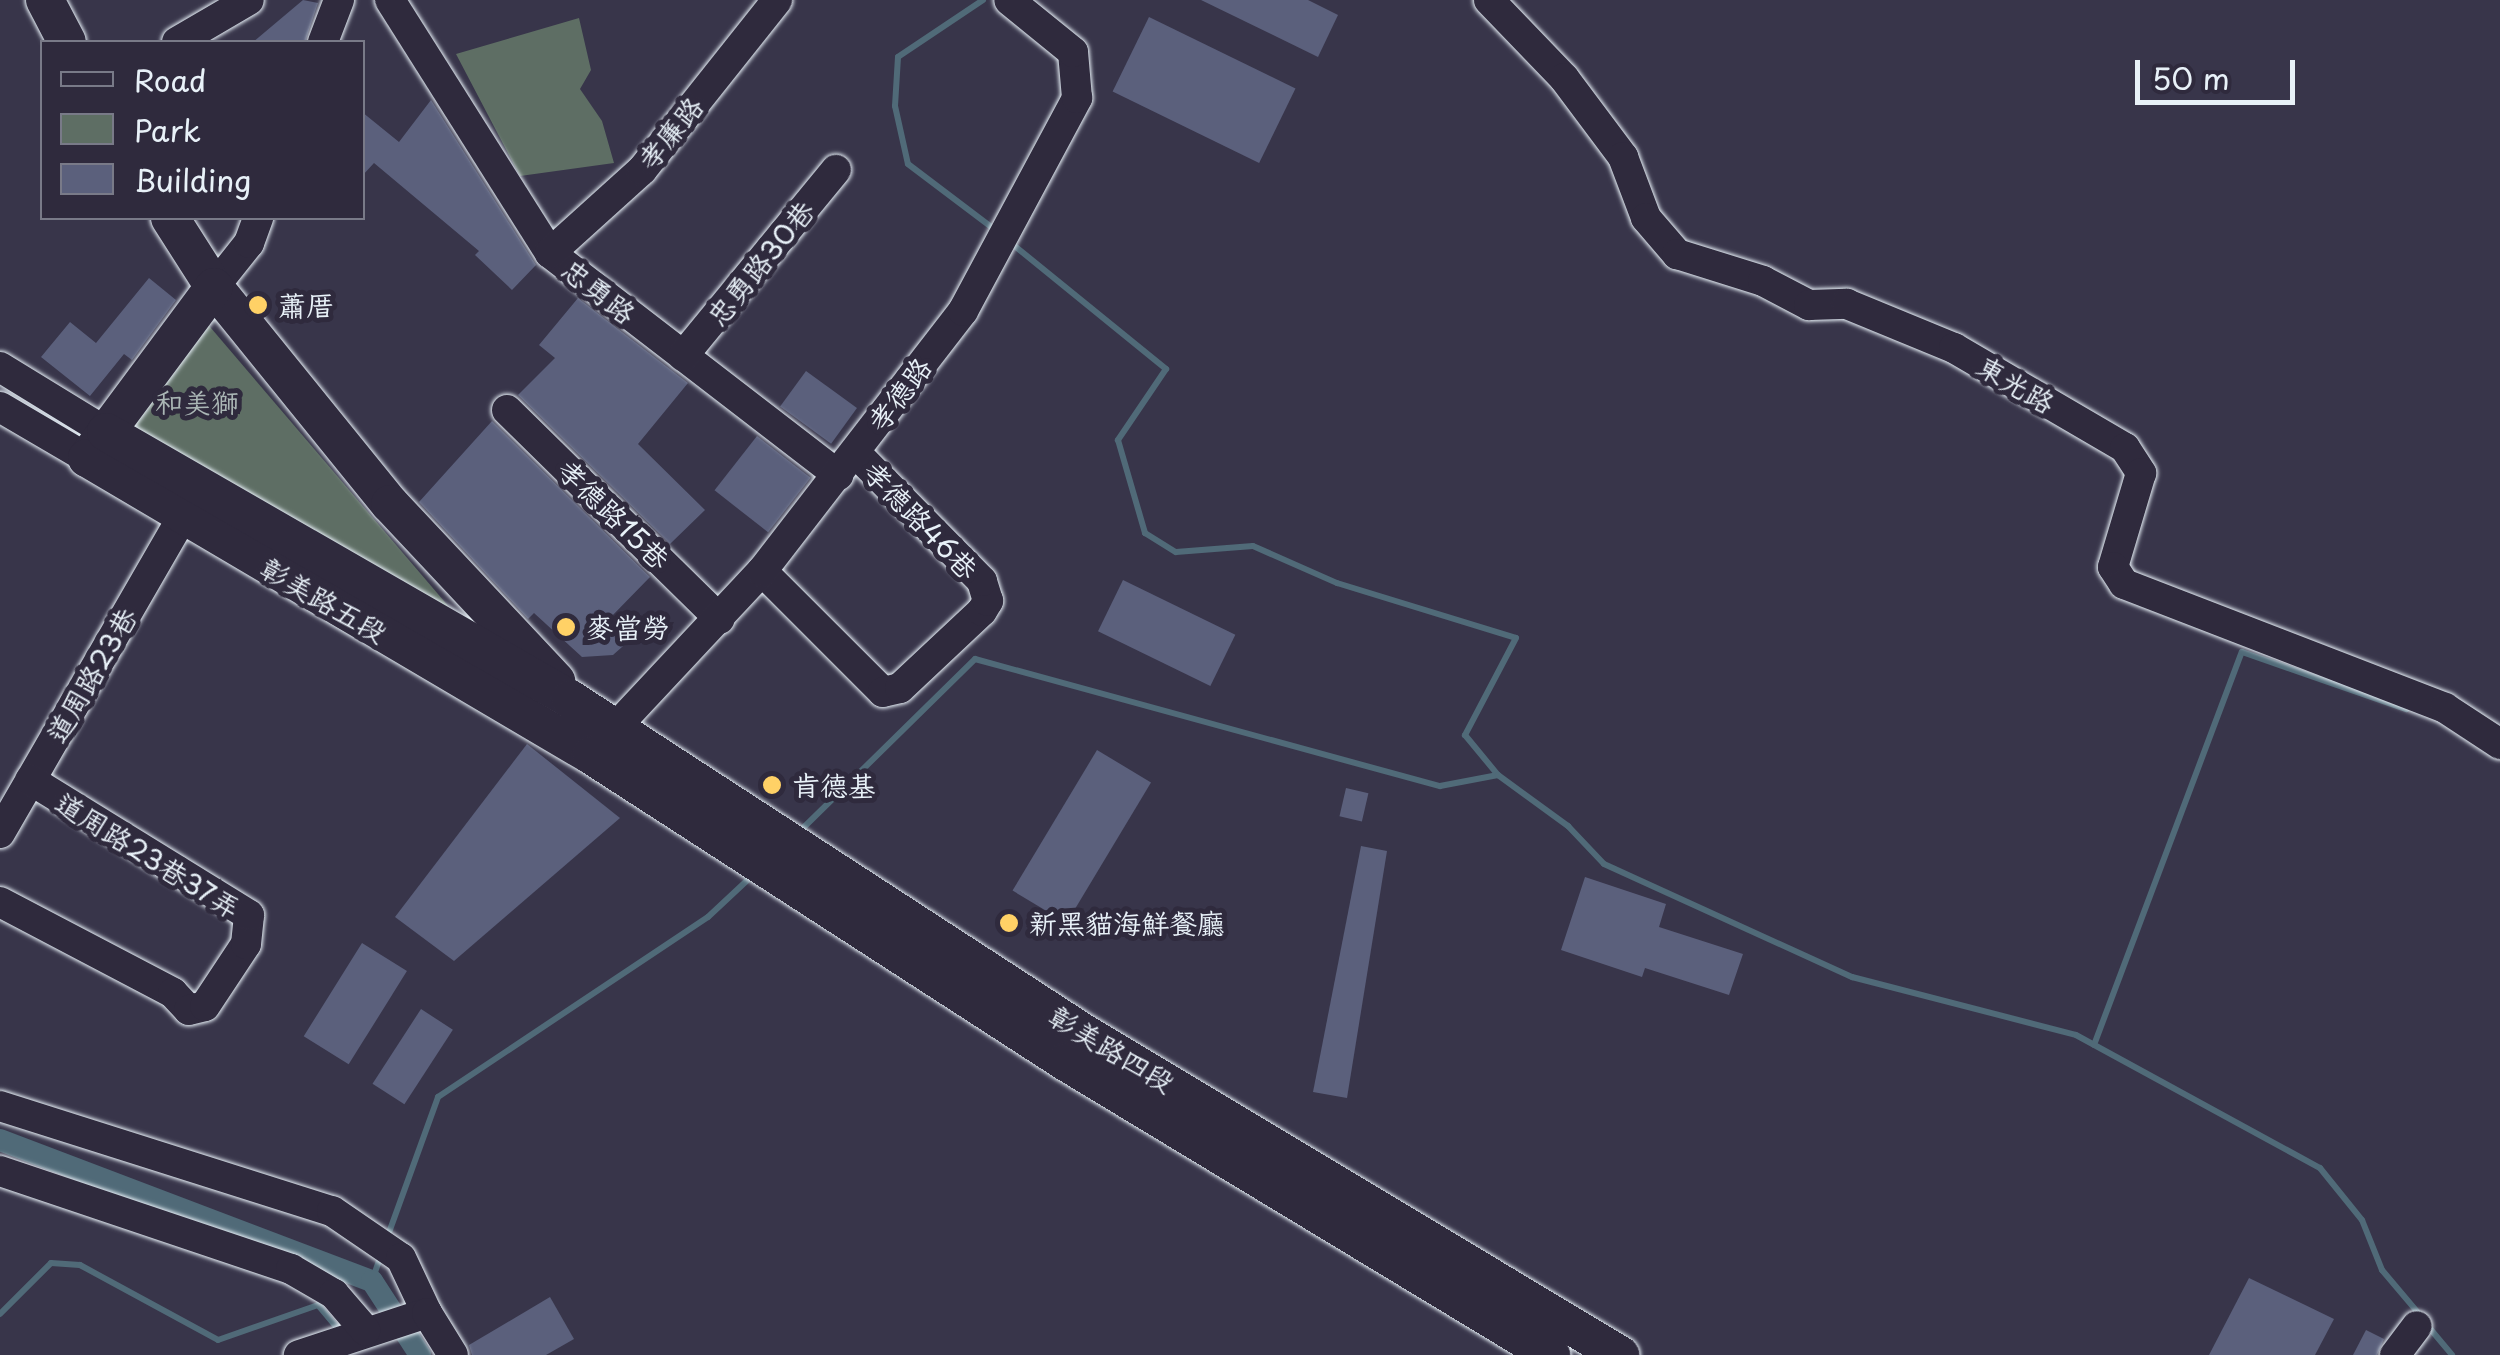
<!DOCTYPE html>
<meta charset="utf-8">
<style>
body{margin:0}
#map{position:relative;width:2500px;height:1355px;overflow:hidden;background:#38354a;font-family:"Playpen Sans","LXGW WenKai TC",sans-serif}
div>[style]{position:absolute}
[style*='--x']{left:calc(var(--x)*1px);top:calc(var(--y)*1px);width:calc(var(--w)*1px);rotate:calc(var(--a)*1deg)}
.green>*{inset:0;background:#5e6e64}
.stream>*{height:6px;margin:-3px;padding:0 3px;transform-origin:3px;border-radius:3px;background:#506a78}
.canal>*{height:22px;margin:-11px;padding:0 11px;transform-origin:11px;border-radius:11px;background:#506a78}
.building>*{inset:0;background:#5b607c;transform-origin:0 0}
.roads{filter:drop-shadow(0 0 2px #e8f1f8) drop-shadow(0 0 2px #e8f1f8)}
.minor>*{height:30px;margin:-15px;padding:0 15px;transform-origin:15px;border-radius:15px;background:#2f2a3d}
.major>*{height:38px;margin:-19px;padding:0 19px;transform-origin:19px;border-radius:19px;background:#2f2a3d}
.dots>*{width:28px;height:28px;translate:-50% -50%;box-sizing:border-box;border:5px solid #2f2a3d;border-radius:50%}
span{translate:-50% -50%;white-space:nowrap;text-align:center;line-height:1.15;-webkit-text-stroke:10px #2f2a3d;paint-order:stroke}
.street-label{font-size:28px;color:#e8f1f8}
.poi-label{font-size:28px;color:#e8f1f8}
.left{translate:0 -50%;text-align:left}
.park-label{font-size:28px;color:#aab6b5}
.legend{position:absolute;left:40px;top:40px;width:325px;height:180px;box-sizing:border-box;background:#2f2a3d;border:2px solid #797a88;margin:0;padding:12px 18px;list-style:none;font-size:30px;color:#e8f1f8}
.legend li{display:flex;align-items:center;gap:20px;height:50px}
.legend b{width:50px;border:2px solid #797a88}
.scale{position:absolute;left:2135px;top:60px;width:160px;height:45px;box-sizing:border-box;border:5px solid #e8f1f8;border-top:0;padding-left:12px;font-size:30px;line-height:35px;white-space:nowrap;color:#e8f1f8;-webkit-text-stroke:8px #2f2a3d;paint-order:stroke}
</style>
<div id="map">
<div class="green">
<div style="clip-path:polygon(579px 18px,591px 70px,580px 89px,602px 121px,614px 163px,520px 176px,456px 54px)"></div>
<div style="clip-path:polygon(199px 314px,461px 621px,103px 415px)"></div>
</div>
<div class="stream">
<div style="--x:983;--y:0;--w:102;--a:146.2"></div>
<div style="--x:898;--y:57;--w:49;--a:93.5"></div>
<div style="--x:895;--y:106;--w:59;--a:77.4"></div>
<div style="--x:908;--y:164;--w:113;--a:37.1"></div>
<div style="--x:1011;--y:243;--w:200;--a:39.1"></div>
<div style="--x:1166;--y:369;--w:86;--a:124.1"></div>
<div style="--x:1118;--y:440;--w:97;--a:73.8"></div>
<div style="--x:1145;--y:533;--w:36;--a:32"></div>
<div style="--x:1176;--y:552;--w:77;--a:-4.5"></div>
<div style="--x:1253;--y:546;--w:92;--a:23.8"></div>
<div style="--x:1337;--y:583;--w:187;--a:17.1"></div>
<div style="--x:1516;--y:638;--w:110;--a:117.7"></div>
<div style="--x:1465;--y:735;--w:52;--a:50.5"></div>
<div style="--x:799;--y:832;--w:247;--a:-44.5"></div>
<div style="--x:975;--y:659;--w:482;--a:15.3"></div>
<div style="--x:1440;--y:786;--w:59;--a:-10.7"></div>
<div style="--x:1498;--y:775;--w:87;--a:36.1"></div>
<div style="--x:1568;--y:826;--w:52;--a:46.5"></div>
<div style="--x:1604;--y:864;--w:273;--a:24.5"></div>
<div style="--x:1852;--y:977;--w:231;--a:14.5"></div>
<div style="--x:2076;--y:1035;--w:278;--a:28.6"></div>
<div style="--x:2320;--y:1168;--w:67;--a:51.1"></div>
<div style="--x:2362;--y:1220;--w:54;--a:68.2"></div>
<div style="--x:2382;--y:1270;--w:59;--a:49.8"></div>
<div style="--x:2094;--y:1045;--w:420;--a:-69.4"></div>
<div style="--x:2242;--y:652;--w:174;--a:19.2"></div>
<div style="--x:387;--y:1238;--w:150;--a:-70.1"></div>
<div style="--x:438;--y:1097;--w:324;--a:-33.7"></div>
<div style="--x:708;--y:917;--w:63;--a:-43.1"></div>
<div style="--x:372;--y:1281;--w:28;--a:-71"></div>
<div style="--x:0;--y:1314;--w:72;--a:-45"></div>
<div style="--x:51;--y:1263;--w:29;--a:4"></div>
<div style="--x:80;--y:1265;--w:157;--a:28.5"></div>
<div style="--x:218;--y:1340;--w:106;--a:-19.3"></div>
<div style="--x:318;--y:1305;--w:34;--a:50"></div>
<div style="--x:2427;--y:1325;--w:39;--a:50"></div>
</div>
<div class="canal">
<div style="--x:0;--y:1140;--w:398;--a:20.8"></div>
<div style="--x:372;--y:1281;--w:88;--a:57"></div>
</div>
<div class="building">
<div style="clip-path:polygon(303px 0,318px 3px,305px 42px,253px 42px)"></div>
<div style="clip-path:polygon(1201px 0,1308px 0,1338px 15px,1318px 57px)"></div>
<div style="left:1149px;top:17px;width:163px;height:83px;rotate:26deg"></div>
<div style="clip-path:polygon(431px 100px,536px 265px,512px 290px,475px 255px,479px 251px,374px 163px,362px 176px,362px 112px,399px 142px)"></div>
<div style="clip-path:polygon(149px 278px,176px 300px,132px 360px,124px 354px,90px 396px,41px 357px,70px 322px,96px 343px)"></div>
<div style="clip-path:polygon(578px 298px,688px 383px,638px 444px,705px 510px,670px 544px,518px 395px,555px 358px,539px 345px)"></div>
<div style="left:806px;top:371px;width:63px;height:44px;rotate:36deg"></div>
<div style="clip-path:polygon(492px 421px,650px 577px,610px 618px,631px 639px,613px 655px,582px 657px,534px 613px,528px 619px,419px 502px)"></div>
<div style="left:757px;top:436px;width:68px;height:69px;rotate:38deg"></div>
<div style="left:1123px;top:580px;width:125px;height:57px;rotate:26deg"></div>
<div style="clip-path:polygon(527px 744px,620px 818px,454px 961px,395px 917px)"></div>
<div style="left:1097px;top:750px;width:63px;height:164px;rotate:31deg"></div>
<div style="left:1346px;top:788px;width:23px;height:29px;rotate:13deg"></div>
<div style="clip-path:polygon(1361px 846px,1387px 851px,1347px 1098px,1313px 1092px)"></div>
<div style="clip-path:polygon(1585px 877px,1666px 904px,1659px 927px,1743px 954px,1729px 995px,1645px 968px,1642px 977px,1561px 950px)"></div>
<div style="left:362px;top:943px;width:53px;height:110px;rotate:32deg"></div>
<div style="left:421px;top:1009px;width:38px;height:89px;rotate:33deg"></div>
<div style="clip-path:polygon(2249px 1278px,2334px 1319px,2315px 1355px,2209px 1355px)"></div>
<div style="clip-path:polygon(550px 1297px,574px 1339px,546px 1355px,472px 1355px,469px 1345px)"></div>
<div style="clip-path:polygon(2366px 1330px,2384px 1339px,2377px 1355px,2353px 1355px)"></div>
</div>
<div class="roads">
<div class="minor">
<div style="--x:390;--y:0;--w:299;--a:57.7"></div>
<div style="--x:550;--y:253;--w:364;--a:37.6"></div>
<div style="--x:1489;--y:0;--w:108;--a:46.1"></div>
<div style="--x:1564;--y:78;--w:99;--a:53.2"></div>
<div style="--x:1623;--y:157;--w:65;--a:69.3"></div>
<div style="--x:1646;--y:218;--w:48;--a:49.3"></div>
<div style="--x:1677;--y:254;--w:90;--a:17.4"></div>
<div style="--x:1763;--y:281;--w:52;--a:27.6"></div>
<div style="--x:1809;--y:305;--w:38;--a:-2"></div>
<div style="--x:1847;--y:304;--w:116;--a:22.4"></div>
<div style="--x:1954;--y:348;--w:198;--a:30.3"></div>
<div style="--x:2125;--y:448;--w:30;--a:57"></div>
<div style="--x:2141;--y:473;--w:98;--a:106.6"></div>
<div style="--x:2113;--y:567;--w:20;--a:57"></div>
<div style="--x:2124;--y:584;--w:344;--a:21.1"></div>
<div style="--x:2445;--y:708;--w:66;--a:33.2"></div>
<div style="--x:177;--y:42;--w:83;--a:-30.3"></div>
<div style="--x:323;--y:42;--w:45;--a:-69.1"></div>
<div style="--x:550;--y:253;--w:124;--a:-42.1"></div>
<div style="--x:642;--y:170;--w:217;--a:-51.5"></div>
<div style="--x:214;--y:287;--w:56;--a:-51.5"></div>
<div style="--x:249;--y:243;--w:27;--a:-70"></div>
<div style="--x:683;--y:356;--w:241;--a:-50.6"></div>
<div style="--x:0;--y:367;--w:124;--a:31.5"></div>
<div style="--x:0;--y:407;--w:101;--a:30.4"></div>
<div style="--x:507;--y:410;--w:298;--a:44.5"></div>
<div style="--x:762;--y:571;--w:171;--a:45"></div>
<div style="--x:883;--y:692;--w:17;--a:-13"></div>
<div style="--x:900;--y:688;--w:112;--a:-43.2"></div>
<div style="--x:982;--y:611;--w:12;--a:-59"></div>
<div style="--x:988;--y:601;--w:21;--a:-107"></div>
<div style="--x:982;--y:581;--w:181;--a:-134.6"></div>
<div style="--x:599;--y:745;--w:238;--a:-46.9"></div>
<div style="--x:762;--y:571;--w:329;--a:-52.3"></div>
<div style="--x:963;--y:311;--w:242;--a:-61.8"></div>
<div style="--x:1077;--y:98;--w:46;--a:-95"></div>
<div style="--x:1073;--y:52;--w:82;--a:-140.9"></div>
<div style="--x:0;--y:833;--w:364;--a:-60"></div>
<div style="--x:0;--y:902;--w:195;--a:27.7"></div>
<div style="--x:173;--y:993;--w:23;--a:47"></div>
<div style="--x:189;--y:1010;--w:16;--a:-14"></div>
<div style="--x:205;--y:1006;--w:74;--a:-56.5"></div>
<div style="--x:246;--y:944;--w:29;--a:-84"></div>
<div style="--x:249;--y:915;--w:257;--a:-148.3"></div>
<div style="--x:0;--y:1106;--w:348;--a:17.6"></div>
<div style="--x:332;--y:1211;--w:83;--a:34.3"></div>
<div style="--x:401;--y:1258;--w:61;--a:64.7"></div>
<div style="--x:427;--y:1313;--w:135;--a:161.8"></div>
<div style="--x:0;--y:1171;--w:307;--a:18.6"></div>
<div style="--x:291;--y:1269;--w:50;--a:30.2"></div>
<div style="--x:334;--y:1294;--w:48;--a:49.3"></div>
<div style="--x:427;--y:1313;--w:49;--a:58.2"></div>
<div style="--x:2395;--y:1355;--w:36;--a:-53"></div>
</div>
<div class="major">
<div style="--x:45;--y:0;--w:47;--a:62.4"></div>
<div style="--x:170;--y:218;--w:82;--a:57.5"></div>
<div style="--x:214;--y:287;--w:279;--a:51"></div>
<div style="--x:390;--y:504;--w:243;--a:46.8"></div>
<div style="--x:214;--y:287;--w:213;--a:126.6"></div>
<div style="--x:87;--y:458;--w:585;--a:30.51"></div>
<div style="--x:591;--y:755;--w:566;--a:32.88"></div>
<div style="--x:1066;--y:1062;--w:567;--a:31.14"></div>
<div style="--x:106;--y:432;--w:535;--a:29.92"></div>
<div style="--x:570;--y:699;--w:611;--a:33.04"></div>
<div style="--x:1082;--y:1032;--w:628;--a:30.98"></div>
</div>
</div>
<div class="dots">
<div style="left:258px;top:305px;background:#ffd166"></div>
<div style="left:566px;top:627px;background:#ffd166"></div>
<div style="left:772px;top:785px;background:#ffd166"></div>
<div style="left:1009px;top:923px;background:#ffd166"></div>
</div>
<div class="street-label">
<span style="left:670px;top:133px;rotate:-51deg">孝廉路</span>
<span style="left:760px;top:263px;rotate:-51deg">忠勇路30巷</span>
<span style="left:599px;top:291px;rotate:38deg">忠勇路</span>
<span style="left:2016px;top:384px;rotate:30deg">東光路</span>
<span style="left:899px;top:394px;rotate:-53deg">孝德路</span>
<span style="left:614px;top:514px;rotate:44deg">孝德路15巷</span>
<span style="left:921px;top:520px;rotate:46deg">孝德路46巷</span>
<span style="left:324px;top:600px;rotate:30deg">彰美路五段</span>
<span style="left:91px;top:675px;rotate:-60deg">道周路23巷</span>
<span style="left:148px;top:855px;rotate:32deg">道周路23巷37弄</span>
<span style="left:1112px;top:1049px;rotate:31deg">彰美路四段</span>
</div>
<div class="poi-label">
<span class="left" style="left:278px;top:305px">蕭厝</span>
<span class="left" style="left:586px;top:627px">麥當勞</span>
<span class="left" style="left:792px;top:785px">肯德基</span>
<span class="left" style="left:1029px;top:923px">新黑貓海鮮餐廳</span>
</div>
<div class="park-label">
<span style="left:197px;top:402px">和美獅</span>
</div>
<ul class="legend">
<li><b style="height:12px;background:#2f2a3d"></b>Road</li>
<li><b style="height:28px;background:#5e6e64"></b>Park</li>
<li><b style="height:28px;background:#5b607c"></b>Building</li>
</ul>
<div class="scale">50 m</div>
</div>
